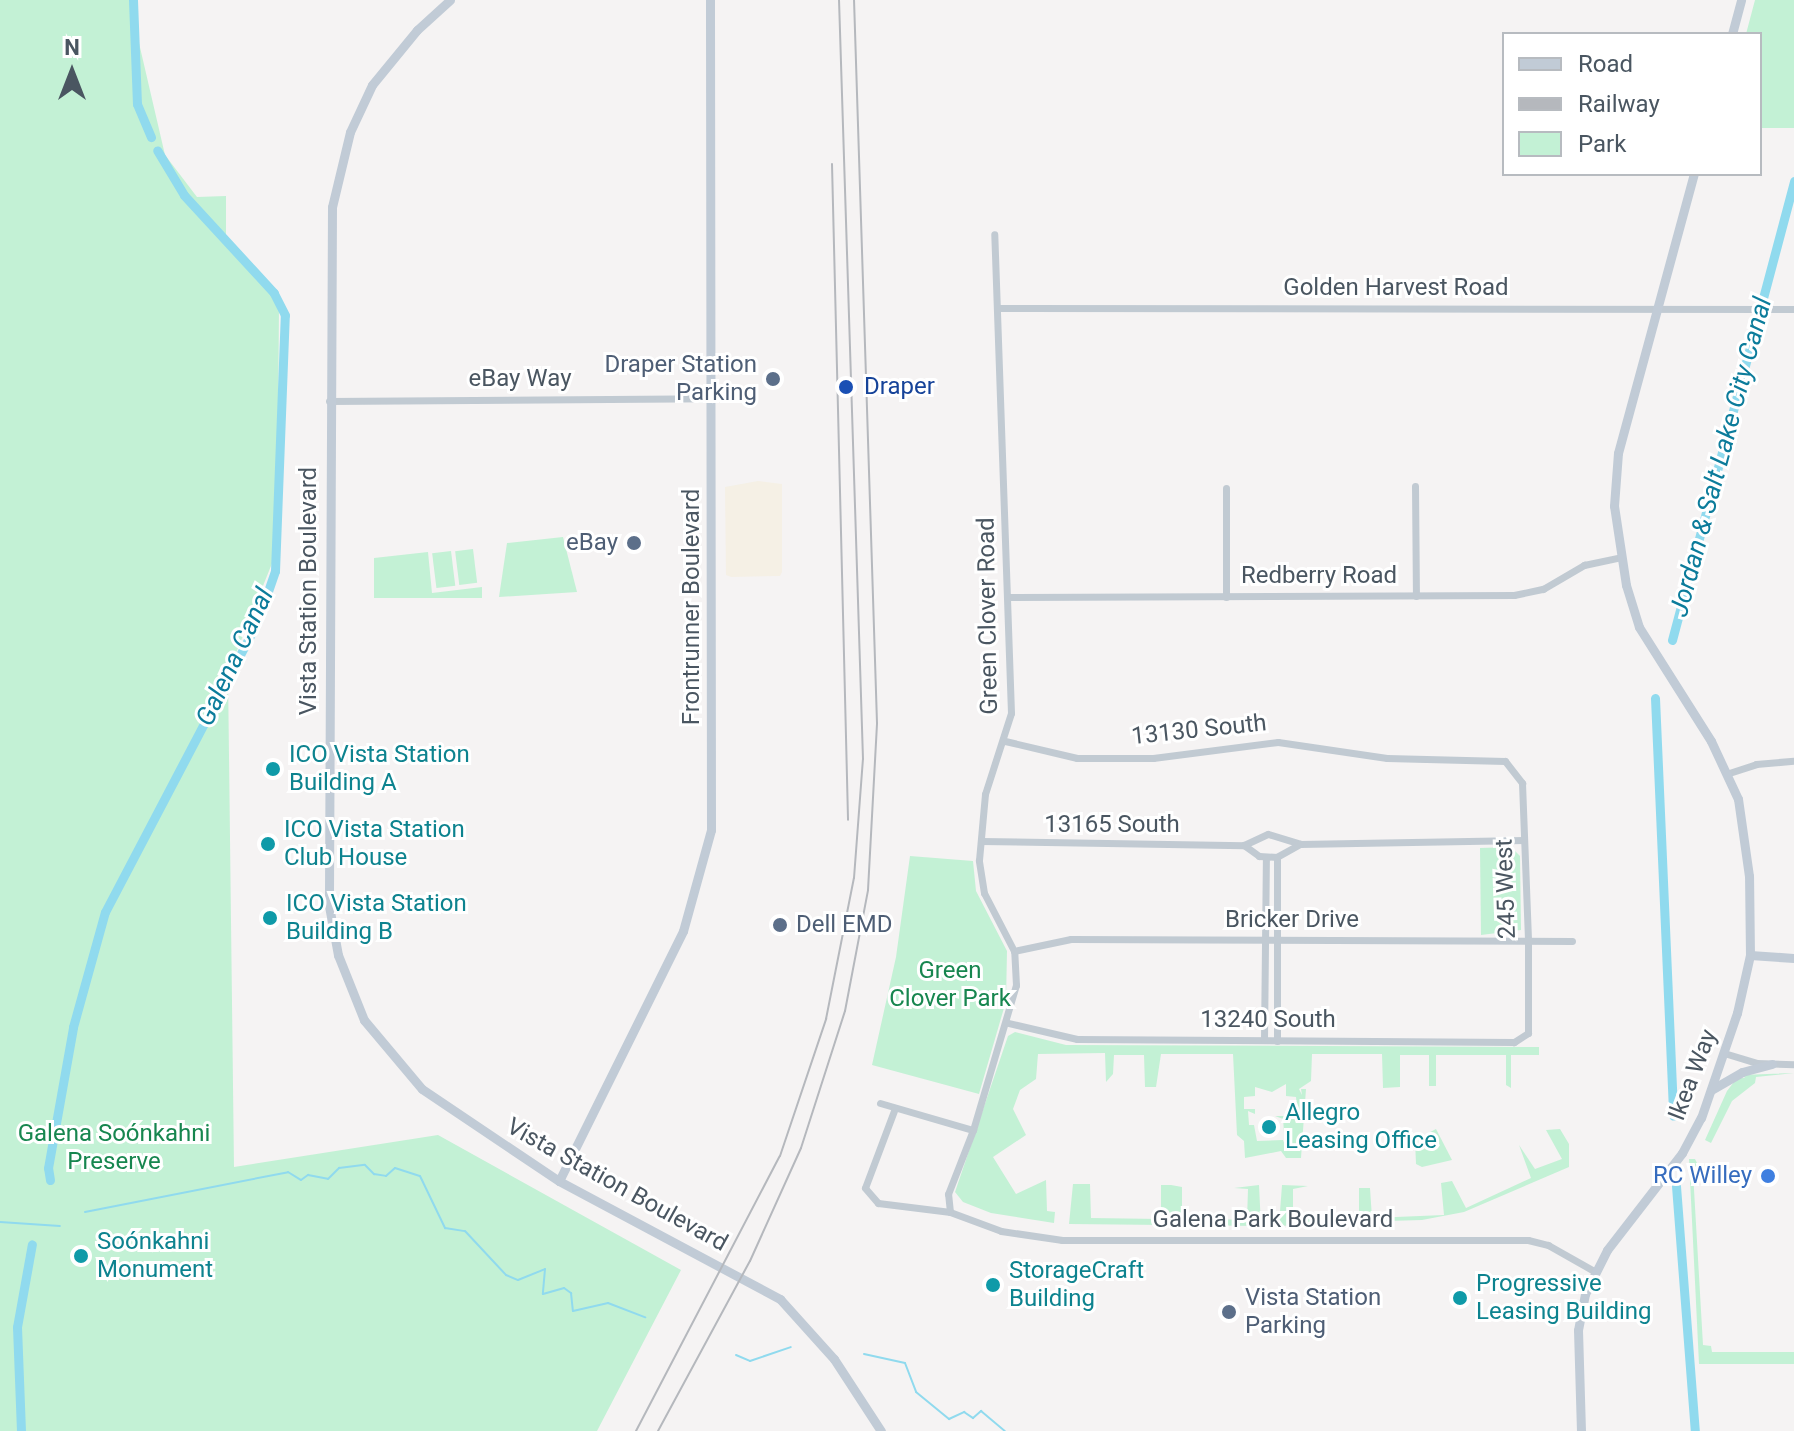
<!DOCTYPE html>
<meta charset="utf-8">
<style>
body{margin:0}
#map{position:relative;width:1794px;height:1431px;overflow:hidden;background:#f5f3f3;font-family:Roboto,sans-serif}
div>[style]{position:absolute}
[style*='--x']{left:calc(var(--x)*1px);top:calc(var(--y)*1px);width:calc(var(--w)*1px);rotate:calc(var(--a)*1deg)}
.green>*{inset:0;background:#c3f1d5;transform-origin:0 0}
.sand>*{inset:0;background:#f5f0e5}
.stream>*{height:2px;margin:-1px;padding:0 1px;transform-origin:1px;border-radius:1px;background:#90daee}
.canal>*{height:9px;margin:-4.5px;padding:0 4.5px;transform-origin:4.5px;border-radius:4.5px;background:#90daee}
.street>*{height:7px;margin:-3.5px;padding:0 3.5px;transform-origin:3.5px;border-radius:3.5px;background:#c1cad2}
.secondary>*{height:9px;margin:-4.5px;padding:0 4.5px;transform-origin:4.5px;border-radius:4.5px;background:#c1cbd6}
.rail>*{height:2px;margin:-1px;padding:0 1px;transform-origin:1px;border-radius:1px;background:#b5b8bd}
.dots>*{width:22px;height:22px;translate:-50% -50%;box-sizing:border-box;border:4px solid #fff;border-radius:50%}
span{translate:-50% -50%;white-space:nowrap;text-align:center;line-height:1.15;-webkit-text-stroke:6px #fff;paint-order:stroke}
.street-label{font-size:24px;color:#4a5661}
.service-label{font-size:24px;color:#4e5e75}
.right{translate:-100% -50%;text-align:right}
.left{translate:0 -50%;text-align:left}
.transit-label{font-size:24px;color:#164399}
.culture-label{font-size:24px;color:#0d838f}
.park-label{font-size:24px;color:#17864f}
.shop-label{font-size:24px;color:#366cbe}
.water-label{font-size:26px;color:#0c7c9b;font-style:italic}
.legend{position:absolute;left:1502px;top:32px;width:260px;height:144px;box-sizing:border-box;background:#fff;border:2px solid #b7bbc0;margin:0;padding:10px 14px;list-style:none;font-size:24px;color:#4a5661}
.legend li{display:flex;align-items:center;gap:16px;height:40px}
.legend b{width:40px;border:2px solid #b7bbc0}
.north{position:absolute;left:32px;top:32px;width:80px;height:80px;-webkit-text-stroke:6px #fff;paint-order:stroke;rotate:0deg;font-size:22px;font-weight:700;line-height:32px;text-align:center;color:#4a5661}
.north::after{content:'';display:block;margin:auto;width:28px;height:36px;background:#4a5661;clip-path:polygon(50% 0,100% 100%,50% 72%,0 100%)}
</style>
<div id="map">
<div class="green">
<div style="clip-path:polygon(0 0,129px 0,165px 155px,197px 197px,226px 196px,226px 235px,279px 306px,277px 551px,228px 673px,234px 1167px,438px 1135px,681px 1270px,597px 1431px,0 1431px)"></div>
<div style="clip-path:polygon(1755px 0,1794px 0,1794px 128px,1760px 128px,1760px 34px,1746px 34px)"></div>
<div style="clip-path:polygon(563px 537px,577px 592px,499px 597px,507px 543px)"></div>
<div style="left:473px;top:549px;width:34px;height:18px;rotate:83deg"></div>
<div style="left:451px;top:551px;width:35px;height:19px;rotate:83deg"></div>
<div style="clip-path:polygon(428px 552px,432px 593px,482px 587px,482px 598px,374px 598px,374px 558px)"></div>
<div style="clip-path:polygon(1511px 847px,1520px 856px,1521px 930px,1481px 935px,1480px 848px)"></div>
<div style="clip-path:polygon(910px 856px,973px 861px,976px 891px,1007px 951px,1006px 1001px,979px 1094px,872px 1065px,896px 957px)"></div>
<div style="clip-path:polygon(evenodd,1015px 1032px,1066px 1045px,1539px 1047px,1539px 1055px,1511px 1055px,1511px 1088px,1506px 1085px,1506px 1055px,1436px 1055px,1436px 1086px,1429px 1086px,1429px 1055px,1400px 1055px,1400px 1087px,1383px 1088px,1382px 1054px,1312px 1054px,1311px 1081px,1299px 1089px,1302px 1095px,1301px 1089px,1306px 1089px,1301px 1158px,1286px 1158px,1281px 1151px,1245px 1158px,1244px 1141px,1237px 1135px,1233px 1054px,1161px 1054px,1156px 1087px,1145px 1087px,1144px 1055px,1114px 1055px,1113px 1074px,1106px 1082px,1105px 1053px,1038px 1054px,1036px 1079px,1020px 1090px,1013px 1109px,1026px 1135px,993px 1157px,1016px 1194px,1046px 1180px,1047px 1211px,1055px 1212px,1054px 1223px,991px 1213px,963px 1202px,955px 1192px,1008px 1036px,1015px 1032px,1286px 1084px,1286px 1096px,1296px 1097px,1297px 1108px,1286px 1109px,1287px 1116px,1275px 1116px,1283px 1119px,1285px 1145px,1283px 1140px,1257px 1141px,1254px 1125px,1249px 1125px,1248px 1111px,1255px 1114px,1255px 1109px,1244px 1109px,1244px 1097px,1255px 1096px,1255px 1087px,1272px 1092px,1286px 1084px)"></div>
<div style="clip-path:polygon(1794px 1073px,1756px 1077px,1755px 1083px,1732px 1101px,1711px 1143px,1705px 1140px,1727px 1091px,1737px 1078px,1745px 1078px,1742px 1075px)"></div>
<div style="clip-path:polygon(1436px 1129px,1452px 1160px,1422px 1167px,1416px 1164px,1415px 1140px)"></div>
<div style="clip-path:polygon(1560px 1129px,1569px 1144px,1569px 1167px,1464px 1212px,1422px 1220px,1353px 1222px,1291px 1222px,1288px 1215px,1288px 1226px,1279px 1225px,1282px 1185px,1308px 1186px,1293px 1189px,1293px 1218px,1359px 1217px,1359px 1188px,1370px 1188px,1372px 1218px,1444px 1215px,1441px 1183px,1452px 1181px,1466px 1208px,1531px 1178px,1519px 1145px,1535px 1169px,1562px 1159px,1546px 1130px)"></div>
<div style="clip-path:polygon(1689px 1159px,1695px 1159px,1700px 1169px,1693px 1172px,1703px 1345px,1711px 1346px,1712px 1352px,1794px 1352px,1794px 1364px,1699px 1364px)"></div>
<div style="clip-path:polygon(1073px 1184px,1090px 1184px,1091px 1218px,1161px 1219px,1161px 1185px,1171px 1185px,1182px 1187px,1182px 1218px,1247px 1220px,1248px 1189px,1234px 1188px,1259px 1185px,1261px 1226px,1069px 1224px)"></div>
</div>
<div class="sand">
<div style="clip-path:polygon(758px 481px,782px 484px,782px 572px,780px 576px,731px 577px,726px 575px,725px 487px)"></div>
</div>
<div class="stream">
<div style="--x:85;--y:1212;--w:207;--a:-11.1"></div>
<div style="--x:288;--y:1172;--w:15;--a:32"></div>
<div style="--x:301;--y:1180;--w:9;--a:-36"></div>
<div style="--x:308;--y:1175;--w:20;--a:11"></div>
<div style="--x:328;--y:1179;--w:16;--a:-45"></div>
<div style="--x:339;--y:1168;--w:26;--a:-7"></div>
<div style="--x:365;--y:1165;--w:13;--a:45"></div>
<div style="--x:374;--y:1174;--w:12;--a:9"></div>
<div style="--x:386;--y:1176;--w:12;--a:-42"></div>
<div style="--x:395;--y:1168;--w:26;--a:18"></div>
<div style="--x:420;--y:1176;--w:58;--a:64.3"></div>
<div style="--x:445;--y:1228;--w:20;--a:9"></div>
<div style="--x:465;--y:1231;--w:60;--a:47"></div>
<div style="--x:506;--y:1275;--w:13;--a:23"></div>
<div style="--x:518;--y:1280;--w:29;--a:-22"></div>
<div style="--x:545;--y:1269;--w:25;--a:95"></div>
<div style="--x:543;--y:1294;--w:22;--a:-16"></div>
<div style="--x:564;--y:1288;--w:9;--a:36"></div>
<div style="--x:571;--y:1293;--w:18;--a:84"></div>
<div style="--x:573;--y:1311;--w:36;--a:-13"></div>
<div style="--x:608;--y:1303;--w:40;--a:21"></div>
<div style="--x:0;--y:1222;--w:60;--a:3.8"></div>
<div style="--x:864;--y:1354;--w:42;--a:12.4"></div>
<div style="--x:905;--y:1363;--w:31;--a:69"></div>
<div style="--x:916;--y:1392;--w:43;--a:39.3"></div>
<div style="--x:949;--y:1419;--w:17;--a:-25"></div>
<div style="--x:964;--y:1412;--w:11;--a:34"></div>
<div style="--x:973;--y:1418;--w:11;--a:-41"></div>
<div style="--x:981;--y:1411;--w:31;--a:40"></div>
<div style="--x:736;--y:1355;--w:15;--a:23"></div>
<div style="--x:750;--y:1361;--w:43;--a:-18.9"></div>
</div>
<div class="canal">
<div style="--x:133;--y:0;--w:104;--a:87.8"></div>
<div style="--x:137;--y:104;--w:36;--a:67"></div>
<div style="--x:1672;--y:640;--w:475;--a:-75.1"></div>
<div style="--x:1655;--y:698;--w:418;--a:87.5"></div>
<div style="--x:50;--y:1180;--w:12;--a:-99"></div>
<div style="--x:48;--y:1168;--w:143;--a:-79.9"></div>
<div style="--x:73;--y:1027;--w:119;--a:-74.5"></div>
<div style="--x:105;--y:912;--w:327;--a:-62.3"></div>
<div style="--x:257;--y:623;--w:55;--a:-70.9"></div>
<div style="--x:275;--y:571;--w:256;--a:-87.8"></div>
<div style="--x:285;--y:315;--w:25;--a:-117"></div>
<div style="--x:274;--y:293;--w:133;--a:-132.6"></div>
<div style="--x:184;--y:195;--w:52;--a:-121"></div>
<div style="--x:1676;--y:1186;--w:246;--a:85.6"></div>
<div style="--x:21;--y:1431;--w:104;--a:-92.2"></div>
<div style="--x:17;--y:1327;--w:84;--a:-79.8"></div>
</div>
<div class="street">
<div style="--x:998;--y:308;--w:796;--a:0.07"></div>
<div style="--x:329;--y:401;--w:382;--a:-0.4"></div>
<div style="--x:1415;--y:486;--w:110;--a:89.5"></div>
<div style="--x:1226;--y:488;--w:109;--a:90"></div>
<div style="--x:1008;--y:597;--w:506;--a:-0.23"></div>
<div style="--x:1514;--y:595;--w:30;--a:-12"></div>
<div style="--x:1543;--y:589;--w:48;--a:-30.3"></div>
<div style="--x:1584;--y:565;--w:38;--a:-12"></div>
<div style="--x:1005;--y:741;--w:74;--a:13.3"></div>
<div style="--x:1077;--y:758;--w:76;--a:0"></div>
<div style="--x:1153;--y:758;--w:126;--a:-7.3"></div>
<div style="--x:1278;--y:742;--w:110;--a:8.4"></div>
<div style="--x:1387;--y:758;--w:118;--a:1.5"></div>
<div style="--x:1505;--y:761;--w:28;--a:52"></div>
<div style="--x:1522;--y:783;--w:158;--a:87.8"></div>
<div style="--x:1528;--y:941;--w:92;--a:90"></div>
<div style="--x:1528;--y:1033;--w:17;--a:147"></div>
<div style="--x:1514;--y:1042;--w:437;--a:-179.6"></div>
<div style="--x:1077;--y:1039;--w:71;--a:-166.9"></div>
<div style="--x:1726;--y:774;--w:32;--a:-18"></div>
<div style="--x:1756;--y:764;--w:38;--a:-5"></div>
<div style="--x:981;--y:841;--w:263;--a:0.9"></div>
<div style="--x:1244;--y:845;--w:26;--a:-25"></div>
<div style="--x:1268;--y:834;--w:34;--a:17"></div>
<div style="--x:1300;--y:844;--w:26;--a:151"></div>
<div style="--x:1277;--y:857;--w:18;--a:-177"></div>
<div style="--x:1259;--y:856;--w:19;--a:-144"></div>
<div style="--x:1300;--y:844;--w:224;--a:-1"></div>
<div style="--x:1014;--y:951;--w:58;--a:-11.9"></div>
<div style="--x:1071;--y:939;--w:501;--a:0.23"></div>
<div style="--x:1264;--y:1040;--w:183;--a:-89.4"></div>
<div style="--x:1277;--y:1041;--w:184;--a:-90"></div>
<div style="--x:1724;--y:1053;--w:34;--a:17"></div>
<div style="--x:1756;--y:1063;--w:38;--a:2"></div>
<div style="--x:880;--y:1103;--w:97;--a:16.2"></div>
<div style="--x:895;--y:1108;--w:85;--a:110.6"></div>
<div style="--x:865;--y:1188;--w:20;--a:49"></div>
<div style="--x:878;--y:1203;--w:73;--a:7.1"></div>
<div style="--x:950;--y:1212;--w:54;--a:20.4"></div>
<div style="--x:1001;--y:1231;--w:62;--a:8.4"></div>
<div style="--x:1062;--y:1240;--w:466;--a:0"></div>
<div style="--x:1528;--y:1240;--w:21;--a:14"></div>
<div style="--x:1548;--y:1245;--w:53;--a:29.5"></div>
<div style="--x:950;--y:1212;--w:18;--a:-96"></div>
<div style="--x:948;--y:1194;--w:69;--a:-68.7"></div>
<div style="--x:973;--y:1130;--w:151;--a:-73.5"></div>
<div style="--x:1016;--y:985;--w:34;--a:-93"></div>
<div style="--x:1014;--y:951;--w:65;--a:-117.3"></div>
<div style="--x:984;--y:893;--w:33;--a:-99"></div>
<div style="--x:979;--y:860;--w:66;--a:-84.8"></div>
<div style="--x:985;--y:794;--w:85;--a:-72.2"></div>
<div style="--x:1011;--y:713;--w:479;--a:-92"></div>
</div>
<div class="secondary">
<div style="--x:450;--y:0;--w:45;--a:137.7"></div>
<div style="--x:417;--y:30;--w:71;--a:129.3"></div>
<div style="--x:372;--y:85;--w:52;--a:115.1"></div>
<div style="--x:350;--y:132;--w:77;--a:103.5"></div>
<div style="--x:332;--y:207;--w:699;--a:90.25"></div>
<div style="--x:329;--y:906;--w:50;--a:79.6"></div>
<div style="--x:338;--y:955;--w:70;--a:68.2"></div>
<div style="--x:364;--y:1020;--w:90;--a:50"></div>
<div style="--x:422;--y:1089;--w:165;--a:33.9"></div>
<div style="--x:559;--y:1181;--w:251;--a:28.1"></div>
<div style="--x:780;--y:1299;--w:81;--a:48"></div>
<div style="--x:834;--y:1359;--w:86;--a:56.9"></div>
<div style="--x:1732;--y:34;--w:35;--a:-75"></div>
<div style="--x:1750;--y:955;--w:44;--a:3.9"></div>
<div style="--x:1711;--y:1090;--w:36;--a:-30"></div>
<div style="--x:1742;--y:1072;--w:31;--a:-15"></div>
<div style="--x:559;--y:1181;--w:279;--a:-63.6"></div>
<div style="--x:683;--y:931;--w:105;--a:-74.5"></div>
<div style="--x:711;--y:830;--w:830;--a:-90.07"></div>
<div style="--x:1581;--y:1431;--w:101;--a:-91.7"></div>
<div style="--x:1578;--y:1330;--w:37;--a:-79"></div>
<div style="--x:1585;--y:1294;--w:49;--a:-63.4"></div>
<div style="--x:1607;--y:1250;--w:123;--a:-52.3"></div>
<div style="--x:1682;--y:1153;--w:40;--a:-62"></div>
<div style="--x:1701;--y:1118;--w:111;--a:-71.1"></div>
<div style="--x:1737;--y:1013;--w:59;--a:-77.4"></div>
<div style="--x:1750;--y:955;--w:79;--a:-90.7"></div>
<div style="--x:1749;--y:876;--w:78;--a:-98.1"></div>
<div style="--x:1738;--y:799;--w:64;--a:-115"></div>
<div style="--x:1711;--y:741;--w:135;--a:-122.3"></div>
<div style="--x:1639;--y:627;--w:44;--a:-107.2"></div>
<div style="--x:1626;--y:585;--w:80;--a:-98.6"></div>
<div style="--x:1614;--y:506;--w:53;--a:-85.7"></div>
<div style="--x:1618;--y:453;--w:289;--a:-74.8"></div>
</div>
<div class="rail">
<div style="--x:832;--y:164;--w:656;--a:88.6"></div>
<div style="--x:636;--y:1431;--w:310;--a:-62.4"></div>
<div style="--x:780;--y:1156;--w:145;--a:-71.4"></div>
<div style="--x:826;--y:1019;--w:144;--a:-78.8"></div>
<div style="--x:854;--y:878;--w:119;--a:-85.7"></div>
<div style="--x:863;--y:759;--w:759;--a:-91.81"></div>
<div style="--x:658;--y:1431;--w:193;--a:-61.6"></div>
<div style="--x:750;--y:1261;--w:124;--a:-65.7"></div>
<div style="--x:801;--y:1148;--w:144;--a:-72.2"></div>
<div style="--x:845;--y:1011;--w:123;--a:-79.2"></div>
<div style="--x:868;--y:890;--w:167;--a:-86.9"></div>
<div style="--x:877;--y:723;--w:723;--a:-91.82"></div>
</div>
<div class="dots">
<div style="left:773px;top:379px;background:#5c6f8a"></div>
<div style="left:846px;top:387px;background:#1a4fb4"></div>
<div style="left:634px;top:543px;background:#5c6f8a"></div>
<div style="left:273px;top:769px;background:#0f9aa8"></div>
<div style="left:268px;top:844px;background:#0f9aa8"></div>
<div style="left:270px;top:918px;background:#0f9aa8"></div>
<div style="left:780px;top:925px;background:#5c6f8a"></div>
<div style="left:1269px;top:1127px;background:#0f9aa8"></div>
<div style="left:1768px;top:1176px;background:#3f7fe0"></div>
<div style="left:81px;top:1256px;background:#0f9aa8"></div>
<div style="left:993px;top:1285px;background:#0f9aa8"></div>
<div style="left:1460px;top:1298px;background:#0f9aa8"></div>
<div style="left:1229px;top:1312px;background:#5c6f8a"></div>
</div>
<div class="street-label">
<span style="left:1396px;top:288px">Golden Harvest Road</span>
<span style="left:520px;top:379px">eBay Way</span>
<span style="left:1319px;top:576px">Redberry Road</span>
<span style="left:309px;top:591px;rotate:-90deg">Vista Station Boulevard</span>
<span style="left:692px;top:607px;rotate:-90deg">Frontrunner Boulevard</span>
<span style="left:988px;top:616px;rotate:-91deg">Green Clover Road</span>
<span style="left:1199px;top:730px;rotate:-6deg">13130 South</span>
<span style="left:1112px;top:825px">13165 South</span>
<span style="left:1506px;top:889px;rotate:-92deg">245 West</span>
<span style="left:1292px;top:920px">Bricker Drive</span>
<span style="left:1268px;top:1020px">13240 South</span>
<span style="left:1693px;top:1075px;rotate:-69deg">Ikea Way</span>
<span style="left:617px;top:1185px;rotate:29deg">Vista Station Boulevard</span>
<span style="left:1273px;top:1220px">Galena Park Boulevard</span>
</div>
<div class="service-label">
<span class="right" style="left:757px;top:379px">Draper Station<br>Parking</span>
<span class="right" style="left:618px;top:543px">eBay</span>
<span class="left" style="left:796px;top:925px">Dell EMD</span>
<span class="left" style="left:1245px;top:1312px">Vista Station<br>Parking</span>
</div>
<div class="transit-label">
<span class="left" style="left:864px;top:387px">Draper</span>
</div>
<div class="culture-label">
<span class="left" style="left:289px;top:769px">ICO Vista Station<br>Building A</span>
<span class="left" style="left:284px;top:844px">ICO Vista Station<br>Club House</span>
<span class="left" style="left:286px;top:918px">ICO Vista Station<br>Building B</span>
<span class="left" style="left:1285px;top:1127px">Allegro<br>Leasing Office</span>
<span class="left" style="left:97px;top:1256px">Soónkahni<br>Monument</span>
<span class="left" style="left:1009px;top:1285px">StorageCraft<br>Building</span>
<span class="left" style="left:1476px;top:1298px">Progressive<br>Leasing Building</span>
</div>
<div class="park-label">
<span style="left:950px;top:985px">Green<br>Clover Park</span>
<span style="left:114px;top:1148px">Galena Soónkahni<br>Preserve</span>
</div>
<div class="shop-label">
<span class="right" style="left:1752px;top:1176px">RC Willey</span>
</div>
<div class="water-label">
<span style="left:1721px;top:457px;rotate:-75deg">Jordan &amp; Salt Lake City Canal</span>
<span style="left:235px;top:657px;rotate:-65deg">Galena Canal</span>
</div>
<ul class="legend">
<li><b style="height:10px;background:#c1cbd6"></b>Road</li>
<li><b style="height:10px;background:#b5b8bd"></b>Railway</li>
<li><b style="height:22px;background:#c3f1d5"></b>Park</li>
</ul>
<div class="north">N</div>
</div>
